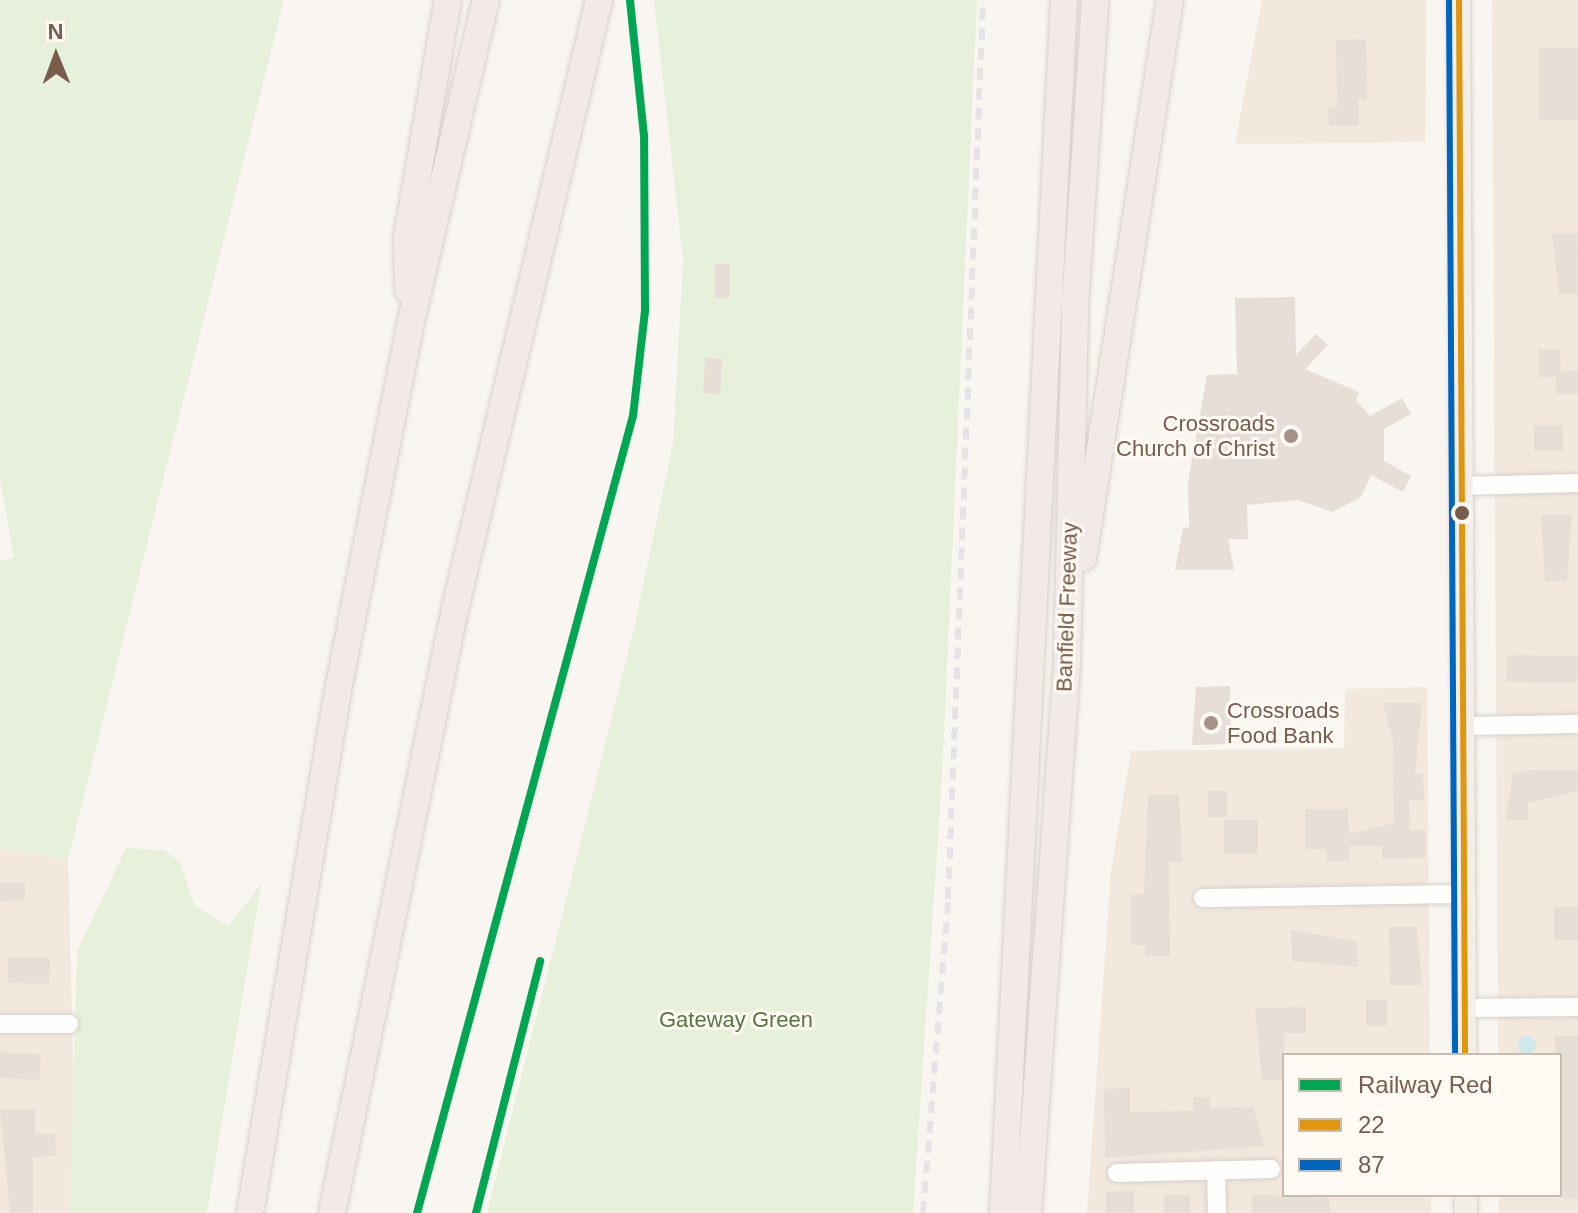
<!DOCTYPE html>
<style>
body{margin:0}
#map{position:relative;width:1578px;height:1213px;overflow:hidden;background:#f9f5f0;font-family:Arial,sans-serif}
div>[style]{position:absolute}
[style*='--x']{left:calc(var(--x)*1px);top:calc(var(--y)*1px);width:calc(var(--w)*1px);rotate:calc(var(--a)*1deg)}
.residential>*{inset:0;background:#f2e8de}
.green>*{inset:0;background:#e7f0db}
.water>*{inset:0;background:#d0e8ea}
.round{border-radius:50%}
.building>*{inset:0;background:#e6ded7;transform-origin:0 0}
.roads{filter:drop-shadow(0 0 2px #d7d1cb) drop-shadow(0 0 2px #d7d1cb)}
.minor>*{height:18px;margin:-9px;padding:0 9px;transform-origin:9px;border-radius:9px;background:#fefefd}
.major>*{height:22px;margin:-11px;padding:0 11px;transform-origin:11px;border-radius:11px;background:#f3eee8}
.highway>*{height:26px;margin:-13px;padding:0 13px;transform-origin:13px;border-radius:13px;background:#f2eae7}
.rail>*{height:6px;margin-top:-3px;transform-origin:0;background:repeating-linear-gradient(90deg,#e6e3e7 0 12px,transparent 0 20px)}
.bus-1>*{height:6px;margin:-3px;padding:0 3px;transform-origin:3px;border-radius:3px;background:#de970f}
.bus-2>*{height:6px;margin:-3px;padding:0 3px;transform-origin:3px;border-radius:3px;background:#0065bd}
.rail-1>*{height:8px;margin:-4px;padding:0 4px;transform-origin:4px;border-radius:4px;background:#00a651}
.dots>*{width:22px;height:22px;translate:-50% -50%;box-sizing:border-box;border:4px solid #fffaf3;border-radius:50%}
span{translate:-50% -50%;white-space:nowrap;text-align:center;line-height:1.15;-webkit-text-stroke:6px #fffaf3;paint-order:stroke}
.poi-label{font-size:22px;color:#7a5c4d}
.right{translate:-100% -50%;text-align:right}
.left{translate:0 -50%;text-align:left}
.street-label{font-size:22px;color:#7a5c4d}
.park-label{font-size:22px;color:#537a41}
.legend{position:absolute;left:1282px;top:1053px;width:280px;height:144px;box-sizing:border-box;background:#fffaf3;border:2px solid #cabbb1;margin:0;padding:10px 14px;list-style:none;font-size:24px;color:#7a5c4d}
.legend li{display:flex;align-items:center;gap:16px;height:40px}
.legend b{width:40px;border:2px solid #cabbb1}
.north{position:absolute;left:16px;top:16px;width:80px;height:80px;-webkit-text-stroke:6px #fffaf3;paint-order:stroke;rotate:359deg;font-size:22px;font-weight:700;line-height:32px;text-align:center;color:#7a5c4d}
.north::after{content:'';display:block;margin:auto;width:28px;height:36px;background:#7a5c4d;clip-path:polygon(50% 0,100% 100%,50% 72%,0 100%)}
</style>
<div id="map">
<div class="residential">
<div style="clip-path:polygon(1262px 0,1426px 0,1425px 142px,1235px 144px)"></div>
<div style="clip-path:polygon(1492px 0,1578px 0,1578px 1213px,1499px 1213px,1499px 1195px,1560px 1195px,1560px 1055px,1498px 1055px)"></div>
<div style="clip-path:polygon(1427px 687px,1430px 1055px,1284px 1055px,1284px 1195px,1431px 1195px,1431px 1213px,1087px 1213px,1111px 871px,1131px 751px,1344px 748px,1345px 689px)"></div>
<div style="clip-path:polygon(0 848px,68px 859px,77px 1213px,0 1213px)"></div>
</div>
<div class="green">
<div style="clip-path:polygon(0 0,284px 0,68px 859px,0 848px,0 561px,14px 557px,0 479px)"></div>
<div style="clip-path:polygon(654px 0,977px 0,942px 776px,913px 1213px,487px 1213px,633px 633px,673px 443px,683px 260px)"></div>
<div style="clip-path:polygon(126px 848px,164px 850px,180px 862px,195px 906px,229px 926px,261px 884px,207px 1213px,70px 1213px,77px 951px)"></div>
</div>
<div class="water">
<div class="round" style="left:1518px;top:1036px;width:18px;height:18px"></div>
</div>
<div class="building">
<div style="clip-path:polygon(1366px 39px,1367px 100px,1358px 100px,1359px 126px,1329px 126px,1328px 108px,1337px 107px,1336px 40px)"></div>
<div style="left:1539px;top:48px;width:39px;height:72px"></div>
<div style="clip-path:polygon(1552px 233px,1578px 233px,1577px 294px,1559px 294px)"></div>
<div style="left:715px;top:264px;width:15px;height:34px"></div>
<div style="clip-path:polygon(1295px 297px,1296px 355px,1316px 334px,1328px 345px,1305px 369px,1359px 392px,1356px 400px,1370px 416px,1402px 398px,1411px 414px,1384px 429px,1384px 461px,1411px 476px,1403px 492px,1371px 475px,1361px 497px,1332px 512px,1298px 500px,1247px 505px,1248px 539px,1228px 539px,1234px 570px,1175px 570px,1183px 528px,1189px 527px,1188px 482px,1207px 375px,1237px 374px,1235px 298px)"></div>
<div style="clip-path:polygon(1538px 349px,1560px 349px,1561px 371px,1578px 371px,1578px 394px,1556px 394px,1556px 377px,1539px 378px)"></div>
<div style="left:705px;top:358px;width:17px;height:35px;rotate:3deg"></div>
<div style="left:1563px;top:425px;width:26px;height:29px;rotate:90deg"></div>
<div style="clip-path:polygon(1541px 515px,1572px 515px,1567px 581px,1545px 582px)"></div>
<div style="left:1507px;top:655px;width:71px;height:27px;rotate:1deg"></div>
<div style="clip-path:polygon(1230px 686px,1231px 744px,1192px 745px,1196px 687px)"></div>
<div style="clip-path:polygon(1383px 703px,1422px 703px,1415px 774px,1423px 774px,1424px 800px,1409px 801px,1410px 830px,1426px 830px,1426px 858px,1382px 859px,1382px 846px,1349px 846px,1349px 861px,1327px 861px,1326px 849px,1305px 849px,1305px 809px,1348px 809px,1349px 834px,1394px 823px,1393px 742px)"></div>
<div style="clip-path:polygon(1531px 770px,1578px 770px,1578px 791px,1528px 803px,1528px 820px,1506px 820px,1513px 774px)"></div>
<div style="left:1208px;top:791px;width:19px;height:26px"></div>
<div style="clip-path:polygon(1179px 794px,1182px 862px,1169px 862px,1170px 956px,1145px 956px,1145px 945px,1131px 945px,1131px 895px,1144px 894px,1148px 795px)"></div>
<div style="left:1258px;top:820px;width:34px;height:34px;rotate:90deg"></div>
<div style="clip-path:polygon(0 883px,25px 883px,25px 899px,0 902px)"></div>
<div style="left:1578px;top:907px;width:33px;height:24px;rotate:90deg"></div>
<div style="clip-path:polygon(1389px 927px,1417px 927px,1422px 985px,1390px 985px)"></div>
<div style="clip-path:polygon(1291px 930px,1357px 941px,1358px 967px,1292px 961px)"></div>
<div style="left:8px;top:957px;width:42px;height:26px;rotate:1deg"></div>
<div style="left:1366px;top:1000px;width:21px;height:26px"></div>
<div style="clip-path:polygon(1306px 1007px,1306px 1033px,1284px 1033px,1284px 1080px,1262px 1080px,1255px 1008px)"></div>
<div style="clip-path:polygon(1555px 1036px,1578px 1036px,1578px 1199px,1563px 1199px)"></div>
<div style="left:0;top:1052px;width:41px;height:26px;rotate:3deg"></div>
<div style="clip-path:polygon(1130px 1088px,1130px 1112px,1193px 1111px,1193px 1097px,1210px 1097px,1210px 1108px,1253px 1107px,1264px 1146px,1105px 1158px,1104px 1089px)"></div>
<div style="clip-path:polygon(0 1109px,35px 1109px,35px 1134px,55px 1134px,56px 1155px,33px 1158px,33px 1213px,10px 1213px)"></div>
<div style="left:1106px;top:1191px;width:28px;height:22px"></div>
<div style="clip-path:polygon(1252px 1194px,1329px 1198px,1330px 1213px,1252px 1213px)"></div>
<div style="left:1190px;top:1195px;width:18px;height:26px;rotate:90deg"></div>
</div>
<div class="roads">
<div class="minor">
<div style="--x:1461;--y:486;--w:117;--a:-1.5"></div>
<div style="--x:1463;--y:726;--w:115;--a:-1"></div>
<div style="--x:1203;--y:898;--w:261;--a:-0.9"></div>
<div style="--x:1465;--y:1008;--w:113;--a:-0.5"></div>
<div style="--x:0;--y:1024;--w:69;--a:0"></div>
<div style="--x:1216;--y:1170;--w:43;--a:88.7"></div>
<div style="--x:1117;--y:1173;--w:154;--a:-1.5"></div>
</div>
<div class="major">
<div style="--x:1459;--y:0;--w:1055;--a:89.67"></div>
<div style="--x:1466;--y:1195;--w:18;--a:90"></div>
</div>
<div class="highway">
<div style="--x:408;--y:290;--w:53;--a:-91.1"></div>
<div style="--x:407;--y:237;--w:241;--a:-80.2"></div>
<div style="--x:1083;--y:558;--w:565;--a:-81.14"></div>
<div style="--x:250;--y:1213;--w:535;--a:-80.43"></div>
<div style="--x:339;--y:685;--w:362;--a:-78.8"></div>
<div style="--x:409;--y:330;--w:339;--a:-76.9"></div>
<div style="--x:332;--y:1213;--w:616;--a:-78.49"></div>
<div style="--x:455;--y:609;--w:626;--a:-76.7"></div>
<div style="--x:1003;--y:1213;--w:1215;--a:-87.12"></div>
<div style="--x:1028;--y:1213;--w:551;--a:-85.94"></div>
<div style="--x:1067;--y:663;--w:359;--a:-88.7"></div>
<div style="--x:1075;--y:304;--w:305;--a:-86.2"></div>
</div>
</div>
<div class="rail">
<div style="--x:923;--y:1213;--w:315;--a:-85.4"></div>
<div style="--x:948;--y:899;--w:900;--a:-87.77"></div>
</div>
<div class="bus-1">
<div style="--x:1459;--y:0;--w:1055;--a:89.67"></div>
</div>
<div class="bus-2">
<div style="--x:1449;--y:0;--w:1055;--a:89.67"></div>
</div>
<div class="rail-1">
<div style="--x:417;--y:1213;--w:826;--a:-74.84"></div>
<div style="--x:633;--y:416;--w:106;--a:-83.5"></div>
<div style="--x:645;--y:311;--w:175;--a:-90.3"></div>
<div style="--x:644;--y:136;--w:137;--a:-95.9"></div>
<div style="--x:476;--y:1213;--w:260;--a:-75.7"></div>
</div>
<div class="dots">
<div style="left:1291px;top:436px;background:#a69286"></div>
<div style="left:1462px;top:513px;background:#7a5c4d"></div>
<div style="left:1211px;top:723px;background:#a69286"></div>
</div>
<div class="poi-label">
<span class="right" style="left:1275px;top:436px">Crossroads<br>Church of Christ</span>
<span class="left" style="left:1227px;top:723px">Crossroads<br>Food Bank</span>
</div>
<div class="street-label">
<span style="left:1067px;top:607px;rotate:-88deg">Banfield Freeway</span>
</div>
<div class="park-label">
<span style="left:736px;top:1020px">Gateway Green</span>
</div>
<ul class="legend">
<li><b style="height:10px;background:#00a651"></b>Railway Red</li>
<li><b style="height:10px;background:#de970f"></b>22</li>
<li><b style="height:10px;background:#0065bd"></b>87</li>
</ul>
<div class="north">N</div>
</div>
